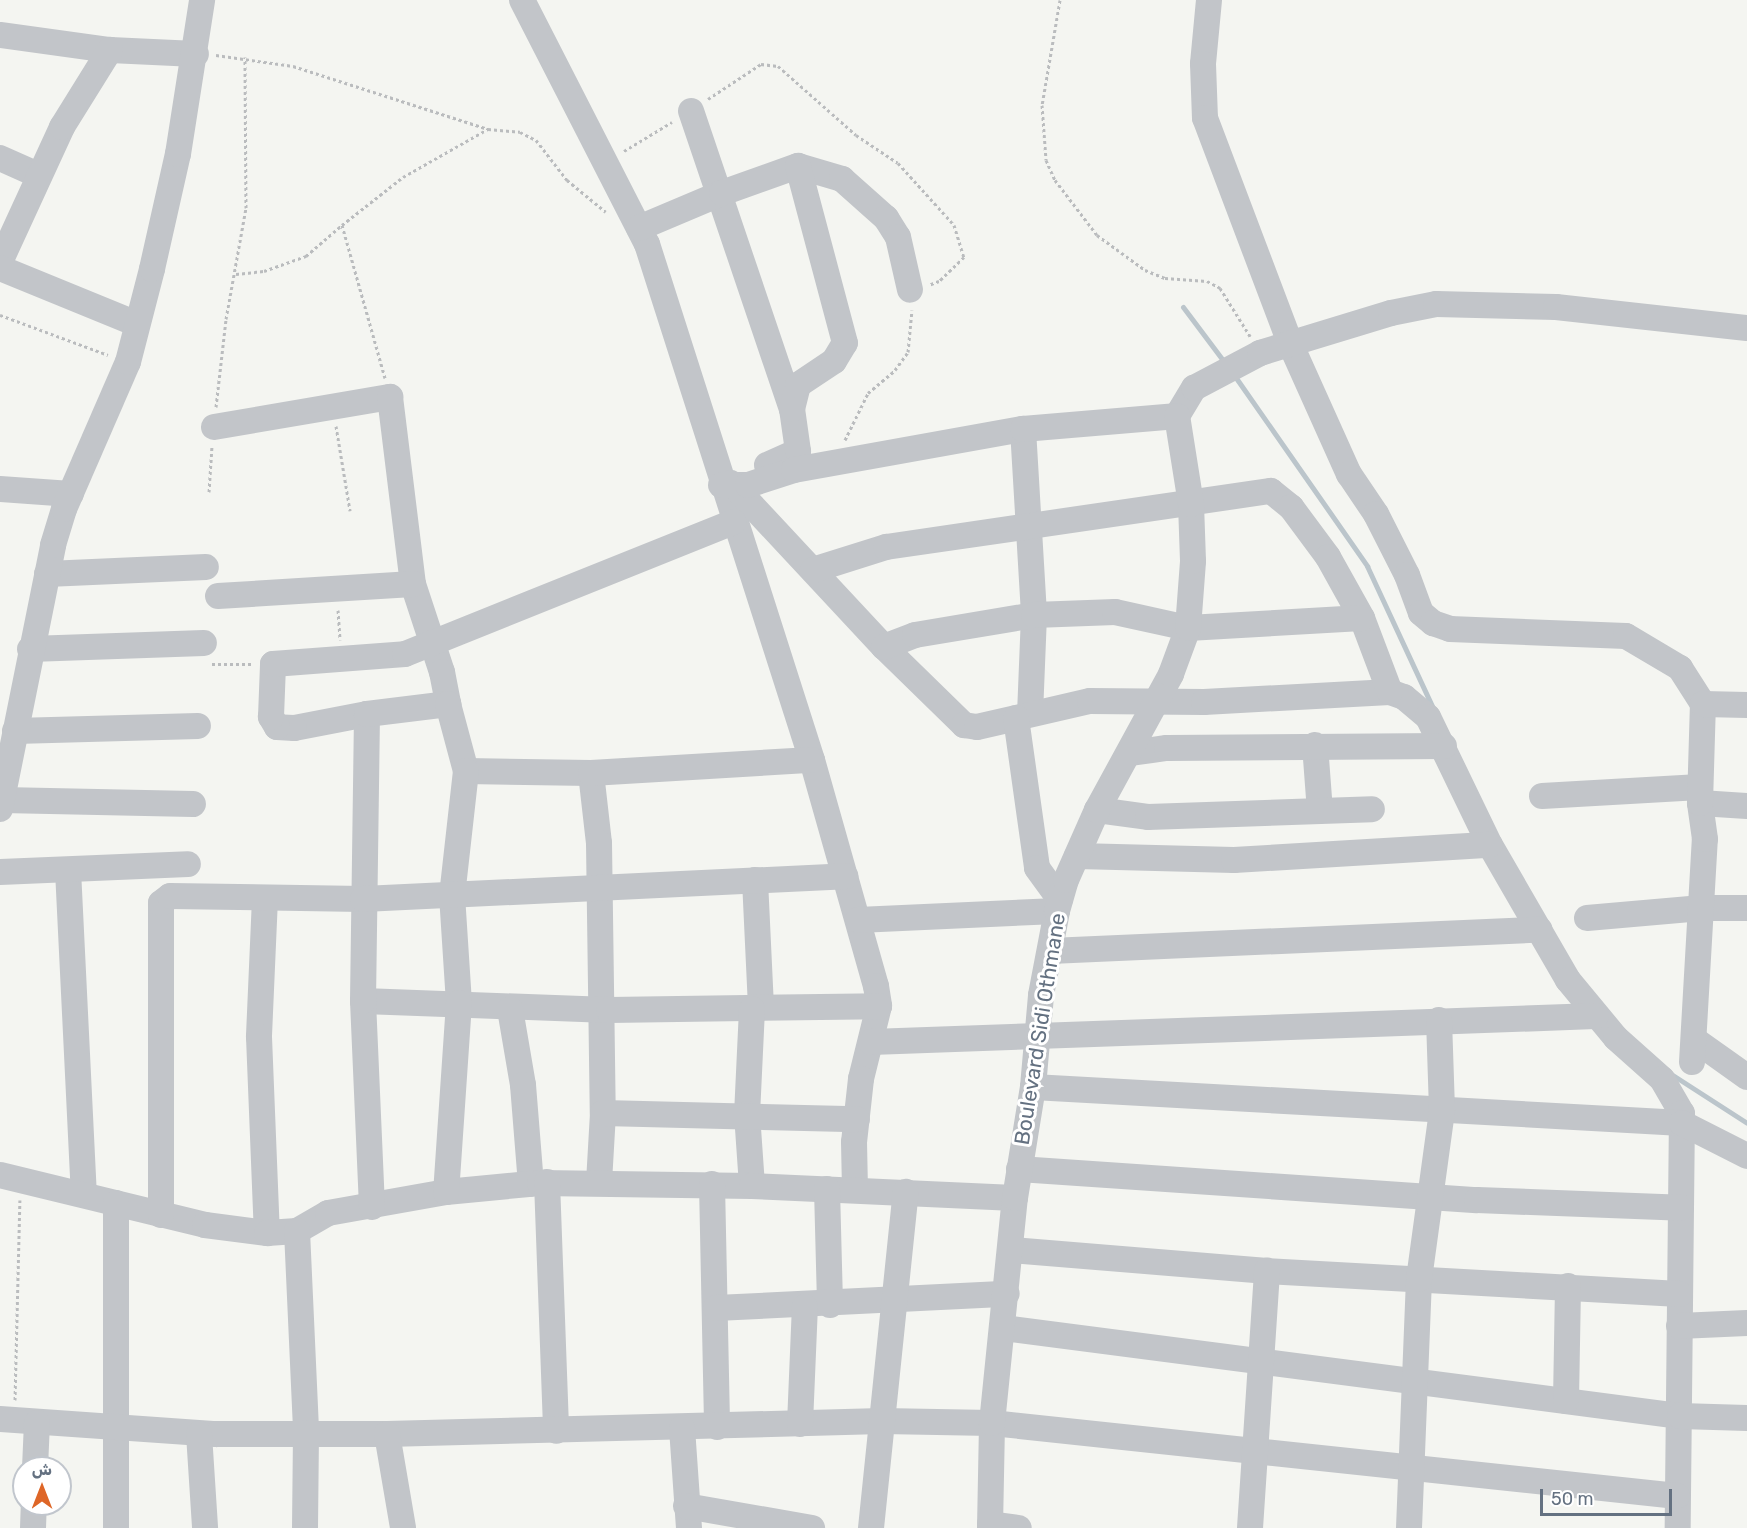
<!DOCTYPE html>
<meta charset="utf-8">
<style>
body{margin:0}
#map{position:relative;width:1747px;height:1528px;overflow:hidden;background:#f4f5f1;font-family:Rubik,"Noto Naskh Arabic",sans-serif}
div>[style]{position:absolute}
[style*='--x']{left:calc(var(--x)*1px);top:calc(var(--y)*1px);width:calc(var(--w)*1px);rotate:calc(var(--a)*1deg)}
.stream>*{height:5px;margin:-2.5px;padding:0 2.5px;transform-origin:2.5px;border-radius:2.5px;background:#bbc5cb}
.path>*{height:3px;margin-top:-1.5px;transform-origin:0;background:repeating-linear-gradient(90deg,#babcbe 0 3px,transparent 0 6px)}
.minor>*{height:26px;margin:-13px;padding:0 13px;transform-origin:13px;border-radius:13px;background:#c2c5c9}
span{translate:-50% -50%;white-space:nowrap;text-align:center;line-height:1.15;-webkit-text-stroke:6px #fff;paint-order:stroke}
.street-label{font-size:21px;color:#647181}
.north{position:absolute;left:12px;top:1456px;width:60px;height:60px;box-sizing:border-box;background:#fff;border:2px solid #c1c6cd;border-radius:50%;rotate:0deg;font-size:16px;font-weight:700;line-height:24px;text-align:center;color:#647181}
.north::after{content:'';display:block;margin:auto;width:21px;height:27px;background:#de6627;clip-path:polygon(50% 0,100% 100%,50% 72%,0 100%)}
.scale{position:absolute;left:1540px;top:1489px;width:132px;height:27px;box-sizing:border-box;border:3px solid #647181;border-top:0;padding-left:8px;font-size:18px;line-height:21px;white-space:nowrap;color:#647181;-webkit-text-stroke:4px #fff;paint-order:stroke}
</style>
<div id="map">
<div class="stream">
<div style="--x:1183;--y:307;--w:70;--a:53.1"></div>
<div style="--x:1234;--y:375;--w:233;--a:55.1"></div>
<div style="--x:1367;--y:566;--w:157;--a:65.1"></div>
<div style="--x:1671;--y:1074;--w:90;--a:32.8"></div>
</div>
<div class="path">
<div style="--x:1060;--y:0;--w:107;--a:99.7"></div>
<div style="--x:1042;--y:105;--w:55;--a:85.8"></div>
<div style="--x:1046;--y:160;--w:22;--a:66"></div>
<div style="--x:1055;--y:180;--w:69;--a:52.6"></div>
<div style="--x:1097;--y:235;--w:59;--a:36.1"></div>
<div style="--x:1145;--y:270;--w:22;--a:22"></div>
<div style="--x:1165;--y:278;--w:42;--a:4.1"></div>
<div style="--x:1207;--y:281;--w:15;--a:28"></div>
<div style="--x:1220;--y:288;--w:57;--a:58"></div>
<div style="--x:216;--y:55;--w:78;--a:8.1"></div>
<div style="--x:293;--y:66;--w:205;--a:17.9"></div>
<div style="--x:708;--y:99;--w:64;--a:-33.4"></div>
<div style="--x:761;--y:64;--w:17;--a:7"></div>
<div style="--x:778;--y:66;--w:104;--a:41.5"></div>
<div style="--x:856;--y:135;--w:50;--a:33.7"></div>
<div style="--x:898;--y:163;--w:84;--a:47.9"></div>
<div style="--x:954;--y:225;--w:34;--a:73"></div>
<div style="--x:964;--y:257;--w:35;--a:136"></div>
<div style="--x:939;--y:281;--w:9;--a:159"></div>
<div style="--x:624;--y:151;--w:56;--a:-31.1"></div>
<div style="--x:236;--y:274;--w:28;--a:-6"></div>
<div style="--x:264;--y:271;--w:45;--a:-19.7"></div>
<div style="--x:306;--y:256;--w:48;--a:-40.7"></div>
<div style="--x:0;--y:315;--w:115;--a:20.3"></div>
<div style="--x:385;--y:378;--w:159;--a:-105.7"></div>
<div style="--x:342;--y:225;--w:78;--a:-38.2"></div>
<div style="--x:403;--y:177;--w:98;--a:-29.5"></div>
<div style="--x:488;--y:129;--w:32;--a:5"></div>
<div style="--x:520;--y:132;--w:18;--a:27"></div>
<div style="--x:536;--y:140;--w:51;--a:52.2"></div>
<div style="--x:567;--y:180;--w:50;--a:39.4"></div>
<div style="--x:216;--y:407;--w:89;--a:-83.5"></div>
<div style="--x:226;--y:319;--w:113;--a:-79.8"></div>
<div style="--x:246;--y:208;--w:151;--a:-90.4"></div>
<div style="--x:336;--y:426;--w:86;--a:80.6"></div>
<div style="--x:845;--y:440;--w:52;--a:-63.9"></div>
<div style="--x:868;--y:393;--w:35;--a:-40"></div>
<div style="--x:895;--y:370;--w:22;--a:-54"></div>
<div style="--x:908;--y:352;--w:42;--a:-84.6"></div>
<div style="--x:209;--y:492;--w:46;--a:-86.3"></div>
<div style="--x:338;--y:610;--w:30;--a:86"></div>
<div style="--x:212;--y:664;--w:42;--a:0"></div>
<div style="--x:15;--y:1400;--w:200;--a:-88.6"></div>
</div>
<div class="minor">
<div style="--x:522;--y:0;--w:274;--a:62.9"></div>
<div style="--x:647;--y:244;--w:542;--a:72.27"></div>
<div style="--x:812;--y:760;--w:235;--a:74.2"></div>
<div style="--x:876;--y:986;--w:20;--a:81"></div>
<div style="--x:879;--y:1006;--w:75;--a:103.9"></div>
<div style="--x:861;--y:1079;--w:63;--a:96.3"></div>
<div style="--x:854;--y:1142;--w:48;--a:88.8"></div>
<div style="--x:1209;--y:0;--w:64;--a:95.4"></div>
<div style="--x:1203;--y:64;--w:54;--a:87.9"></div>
<div style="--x:1205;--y:118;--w:241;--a:69.3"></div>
<div style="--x:1290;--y:343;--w:144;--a:65.8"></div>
<div style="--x:1349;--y:474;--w:48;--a:56"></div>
<div style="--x:1376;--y:514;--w:68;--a:63.1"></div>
<div style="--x:1407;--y:575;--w:40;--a:69.8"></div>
<div style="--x:1421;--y:613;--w:16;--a:40"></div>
<div style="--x:1433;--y:623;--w:18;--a:19"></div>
<div style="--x:1450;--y:629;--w:176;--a:2.3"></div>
<div style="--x:1626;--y:636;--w:63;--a:30.7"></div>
<div style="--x:1680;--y:668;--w:43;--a:57.4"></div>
<div style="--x:0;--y:35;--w:111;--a:7.8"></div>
<div style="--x:110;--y:50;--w:86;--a:2.7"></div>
<div style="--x:691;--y:111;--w:315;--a:71.3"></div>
<div style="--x:0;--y:158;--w:42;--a:24.1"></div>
<div style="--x:639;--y:228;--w:90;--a:-22.9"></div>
<div style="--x:722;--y:193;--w:81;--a:-19.6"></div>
<div style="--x:798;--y:166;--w:46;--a:16.5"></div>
<div style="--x:842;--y:179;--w:59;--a:41.6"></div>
<div style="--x:886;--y:218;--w:22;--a:58"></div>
<div style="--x:898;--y:237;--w:54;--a:77.2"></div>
<div style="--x:0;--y:262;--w:149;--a:-65.3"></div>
<div style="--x:62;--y:127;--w:91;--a:-58.1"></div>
<div style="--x:0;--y:268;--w:148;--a:22.2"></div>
<div style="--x:1177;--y:416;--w:33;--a:-59"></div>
<div style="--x:1194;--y:388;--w:75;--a:-27.9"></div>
<div style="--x:1260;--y:353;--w:137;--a:-17"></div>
<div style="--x:1391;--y:313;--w:46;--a:-11.3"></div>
<div style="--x:1436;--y:304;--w:120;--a:1.4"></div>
<div style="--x:1556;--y:307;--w:192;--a:6.3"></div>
<div style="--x:214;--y:427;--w:179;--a:-9.7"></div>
<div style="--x:390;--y:397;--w:188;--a:83"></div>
<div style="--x:413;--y:584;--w:93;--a:71.8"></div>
<div style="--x:442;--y:672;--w:33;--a:79"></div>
<div style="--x:1023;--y:429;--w:186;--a:86.6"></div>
<div style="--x:1034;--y:615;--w:99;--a:92.3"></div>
<div style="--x:767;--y:465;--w:34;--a:-24"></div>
<div style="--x:798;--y:451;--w:42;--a:-98.1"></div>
<div style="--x:792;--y:409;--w:25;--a:-76"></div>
<div style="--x:798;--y:385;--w:43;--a:-33.7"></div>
<div style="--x:834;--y:361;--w:21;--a:-59"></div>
<div style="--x:845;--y:343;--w:183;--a:-104.9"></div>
<div style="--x:731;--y:483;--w:224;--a:47"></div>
<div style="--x:884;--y:647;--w:112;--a:44.3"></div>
<div style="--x:964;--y:725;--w:13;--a:9"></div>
<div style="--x:977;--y:727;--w:116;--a:-13"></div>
<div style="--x:1090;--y:701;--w:114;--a:0.5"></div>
<div style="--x:1204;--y:702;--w:186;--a:-3.1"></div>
<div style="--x:1390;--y:692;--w:15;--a:20"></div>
<div style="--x:1404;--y:697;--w:31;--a:40"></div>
<div style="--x:1428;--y:717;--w:142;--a:64.2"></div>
<div style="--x:1490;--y:845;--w:156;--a:60"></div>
<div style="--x:1568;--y:980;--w:75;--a:50.4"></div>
<div style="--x:1616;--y:1038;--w:62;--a:41.7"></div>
<div style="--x:1662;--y:1079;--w:39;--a:60"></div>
<div style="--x:1682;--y:1113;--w:415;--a:90.6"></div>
<div style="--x:721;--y:485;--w:27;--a:0"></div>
<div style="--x:748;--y:485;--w:48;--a:-18.1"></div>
<div style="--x:794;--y:470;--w:233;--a:-10.2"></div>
<div style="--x:1023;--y:429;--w:155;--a:-4.8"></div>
<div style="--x:0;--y:489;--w:71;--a:4"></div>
<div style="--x:813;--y:570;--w:77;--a:-17.5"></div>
<div style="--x:886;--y:547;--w:389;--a:-8.3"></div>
<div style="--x:1271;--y:491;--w:26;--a:39"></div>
<div style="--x:1291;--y:507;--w:62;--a:53.5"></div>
<div style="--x:1328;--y:557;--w:70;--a:60.9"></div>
<div style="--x:1362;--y:618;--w:79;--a:69.3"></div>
<div style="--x:47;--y:574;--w:159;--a:-2.5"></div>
<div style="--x:218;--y:596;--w:195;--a:-3.5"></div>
<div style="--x:884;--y:647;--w:33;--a:-21"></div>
<div style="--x:915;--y:635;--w:121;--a:-9.5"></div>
<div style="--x:1034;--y:615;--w:81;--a:-2.1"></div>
<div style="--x:1115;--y:612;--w:75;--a:12.4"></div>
<div style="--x:1188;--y:628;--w:174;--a:-3.3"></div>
<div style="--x:30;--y:649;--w:174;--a:-2"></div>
<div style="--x:367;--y:714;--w:74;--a:169.1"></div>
<div style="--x:294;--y:728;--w:17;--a:-177"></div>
<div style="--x:277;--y:727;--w:12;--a:-121"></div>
<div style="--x:271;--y:717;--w:53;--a:-87.8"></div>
<div style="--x:273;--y:664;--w:132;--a:-4.3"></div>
<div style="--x:405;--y:654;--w:354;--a:-21.9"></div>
<div style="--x:1016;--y:718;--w:151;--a:82"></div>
<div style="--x:1037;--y:868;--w:39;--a:54"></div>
<div style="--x:15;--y:731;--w:183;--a:-1.6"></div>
<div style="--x:1315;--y:745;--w:66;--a:85.7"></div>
<div style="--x:1131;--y:753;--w:36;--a:-8"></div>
<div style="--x:1167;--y:748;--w:277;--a:-0.4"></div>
<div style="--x:466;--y:771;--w:125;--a:0.9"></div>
<div style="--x:591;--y:773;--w:70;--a:83.5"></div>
<div style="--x:599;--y:843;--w:270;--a:89.2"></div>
<div style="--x:603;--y:1113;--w:69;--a:93.3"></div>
<div style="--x:591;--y:773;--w:221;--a:-3.4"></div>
<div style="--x:1542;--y:796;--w:158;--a:-3.3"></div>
<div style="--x:2;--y:800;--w:191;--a:1.2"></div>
<div style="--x:1700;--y:803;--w:47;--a:3.7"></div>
<div style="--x:0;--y:809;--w:269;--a:-78.6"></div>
<div style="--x:53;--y:545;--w:38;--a:-73"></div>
<div style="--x:64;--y:509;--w:160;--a:-66.5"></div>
<div style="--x:128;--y:362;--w:96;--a:-75.5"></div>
<div style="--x:152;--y:269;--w:118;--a:-77.3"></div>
<div style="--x:178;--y:154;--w:156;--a:-81.1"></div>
<div style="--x:1097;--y:810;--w:51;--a:7.8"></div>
<div style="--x:1148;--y:817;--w:224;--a:-2"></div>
<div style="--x:1077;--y:856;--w:157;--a:1.5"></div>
<div style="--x:1234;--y:860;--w:256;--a:-3.4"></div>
<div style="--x:68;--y:870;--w:325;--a:87.2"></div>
<div style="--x:0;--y:872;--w:188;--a:-2.4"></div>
<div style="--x:755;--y:880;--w:128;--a:87.3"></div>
<div style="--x:265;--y:898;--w:139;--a:92.5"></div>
<div style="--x:259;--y:1037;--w:196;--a:87.7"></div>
<div style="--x:1587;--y:918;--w:115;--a:-5"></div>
<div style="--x:1702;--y:908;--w:45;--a:0"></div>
<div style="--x:858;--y:920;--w:199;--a:-2.6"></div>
<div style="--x:1050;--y:951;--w:490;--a:-2.5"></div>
<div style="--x:363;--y:1001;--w:246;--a:2.1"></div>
<div style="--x:609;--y:1010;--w:270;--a:-0.8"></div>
<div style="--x:510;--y:1009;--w:77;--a:80.3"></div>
<div style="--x:523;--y:1085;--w:99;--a:85.4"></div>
<div style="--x:752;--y:1009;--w:105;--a:92.7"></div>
<div style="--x:747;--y:1114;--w:72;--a:86"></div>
<div style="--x:1695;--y:1040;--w:64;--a:35.4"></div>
<div style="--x:871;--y:1042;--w:725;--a:-2.05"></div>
<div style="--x:1692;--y:1062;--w:223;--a:-86.7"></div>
<div style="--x:1705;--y:839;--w:36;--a:-98"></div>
<div style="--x:1700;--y:803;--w:99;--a:-88.3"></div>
<div style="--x:1703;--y:704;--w:44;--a:1.3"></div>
<div style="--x:1033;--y:1087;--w:650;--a:3.17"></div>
<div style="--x:1682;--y:1123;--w:73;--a:26.9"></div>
<div style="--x:603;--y:1113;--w:254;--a:1.4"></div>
<div style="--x:1019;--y:1169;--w:459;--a:3.9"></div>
<div style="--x:1477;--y:1200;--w:204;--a:2.2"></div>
<div style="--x:0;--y:1175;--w:211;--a:13.7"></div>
<div style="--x:205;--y:1225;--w:63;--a:7.4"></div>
<div style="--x:267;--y:1233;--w:30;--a:-4"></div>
<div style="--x:297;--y:1231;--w:36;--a:-30"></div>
<div style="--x:328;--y:1213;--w:120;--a:-10.1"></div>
<div style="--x:446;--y:1192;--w:94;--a:-5.5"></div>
<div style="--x:540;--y:1183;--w:212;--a:0.8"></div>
<div style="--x:752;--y:1186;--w:263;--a:2.6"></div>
<div style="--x:547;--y:1182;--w:249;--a:87.9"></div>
<div style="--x:712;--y:1184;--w:243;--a:88.8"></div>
<div style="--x:827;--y:1189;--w:116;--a:88.5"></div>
<div style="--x:116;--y:1203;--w:325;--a:90"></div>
<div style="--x:372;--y:1207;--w:206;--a:-92.5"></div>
<div style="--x:363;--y:1001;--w:287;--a:-89.2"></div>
<div style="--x:367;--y:714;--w:82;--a:-7"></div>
<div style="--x:448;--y:704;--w:69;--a:75"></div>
<div style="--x:466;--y:771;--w:125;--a:96.4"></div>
<div style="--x:452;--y:895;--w:108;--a:86.3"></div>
<div style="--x:459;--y:1003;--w:189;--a:93.9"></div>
<div style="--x:161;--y:1215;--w:312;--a:-90"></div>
<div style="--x:161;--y:903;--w:11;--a:-38"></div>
<div style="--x:170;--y:896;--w:193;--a:0.9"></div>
<div style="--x:363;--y:899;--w:483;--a:-2.7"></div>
<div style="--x:297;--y:1231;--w:202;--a:87.4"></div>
<div style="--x:306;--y:1433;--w:95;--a:90.6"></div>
<div style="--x:1011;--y:1250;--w:257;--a:4.7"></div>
<div style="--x:1267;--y:1271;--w:413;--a:3.2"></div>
<div style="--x:716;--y:1308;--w:291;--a:-2.8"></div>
<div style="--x:1679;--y:1326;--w:68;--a:-2.5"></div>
<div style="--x:1004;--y:1328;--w:682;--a:7.42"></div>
<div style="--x:1680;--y:1416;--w:67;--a:1.7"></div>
<div style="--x:1566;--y:1401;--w:115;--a:-89"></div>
<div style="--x:0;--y:1419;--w:217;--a:4"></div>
<div style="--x:216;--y:1434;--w:171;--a:0"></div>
<div style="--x:387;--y:1434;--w:495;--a:-1.5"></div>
<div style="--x:882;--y:1421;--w:110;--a:1"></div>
<div style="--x:992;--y:1423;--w:689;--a:6.08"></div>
<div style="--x:800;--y:1424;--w:117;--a:-87.6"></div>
<div style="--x:682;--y:1428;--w:100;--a:86"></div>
<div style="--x:199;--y:1434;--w:94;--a:86.3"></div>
<div style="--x:387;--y:1434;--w:95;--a:80.3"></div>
<div style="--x:35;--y:1468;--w:45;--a:-87.5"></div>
<div style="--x:686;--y:1506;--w:128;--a:9.9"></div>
<div style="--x:990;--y:1524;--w:29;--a:8"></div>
<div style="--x:33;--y:1528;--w:24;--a:-88"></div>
<div style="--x:871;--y:1528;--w:338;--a:-84.1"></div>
<div style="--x:990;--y:1528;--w:105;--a:-88.9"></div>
<div style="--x:992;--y:1423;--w:226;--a:-84.2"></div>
<div style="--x:1015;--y:1198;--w:112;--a:-80.8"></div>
<div style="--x:1033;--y:1087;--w:92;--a:-85"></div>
<div style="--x:1041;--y:995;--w:86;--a:-79.2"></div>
<div style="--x:1057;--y:911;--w:32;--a:-74"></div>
<div style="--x:1066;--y:880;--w:77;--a:-66.1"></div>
<div style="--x:1097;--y:810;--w:155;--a:-61.4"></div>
<div style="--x:1171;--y:674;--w:49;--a:-69.7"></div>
<div style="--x:1188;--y:628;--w:67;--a:-85.7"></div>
<div style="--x:1193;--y:561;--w:57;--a:-92"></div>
<div style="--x:1191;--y:504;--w:89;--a:-99"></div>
<div style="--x:1250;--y:1528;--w:258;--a:-86.2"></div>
<div style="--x:1409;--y:1528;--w:249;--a:-87.7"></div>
<div style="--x:1419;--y:1279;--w:171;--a:-82.2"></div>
<div style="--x:1442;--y:1110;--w:90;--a:-91.9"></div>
</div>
<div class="street-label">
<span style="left:1040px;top:1029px;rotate:-81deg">Boulevard Sidi Othmane</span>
</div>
<div class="north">ش</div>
<div class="scale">50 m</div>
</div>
